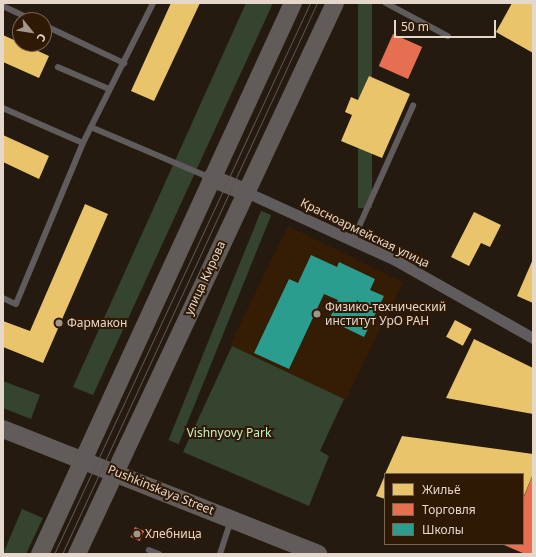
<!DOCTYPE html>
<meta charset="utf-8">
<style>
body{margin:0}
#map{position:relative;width:536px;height:557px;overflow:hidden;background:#251a0f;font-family:"Noto Sans",sans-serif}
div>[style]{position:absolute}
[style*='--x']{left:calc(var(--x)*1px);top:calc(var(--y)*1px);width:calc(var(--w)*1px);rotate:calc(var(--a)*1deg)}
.built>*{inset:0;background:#351d04;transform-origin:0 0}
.green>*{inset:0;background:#34442f;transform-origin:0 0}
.homes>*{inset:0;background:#e9c46a;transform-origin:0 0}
.shops>*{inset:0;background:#e76f51;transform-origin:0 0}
.schools>*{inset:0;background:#2a9d8f}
.service>*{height:5.5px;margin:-2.75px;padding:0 2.75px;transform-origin:2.75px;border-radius:2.75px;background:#605b5c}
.minor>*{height:11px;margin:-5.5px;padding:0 5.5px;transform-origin:5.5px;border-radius:5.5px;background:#605b5c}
.primary>*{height:18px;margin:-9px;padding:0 9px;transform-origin:9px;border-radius:9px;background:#615b5a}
.tram>*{height:1px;margin:-0.5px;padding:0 0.5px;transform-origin:0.5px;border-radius:0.5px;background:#5f5754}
.dots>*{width:11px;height:11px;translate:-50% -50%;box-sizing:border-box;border:2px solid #2f1905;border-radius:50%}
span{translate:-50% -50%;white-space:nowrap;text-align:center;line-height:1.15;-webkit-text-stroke:4px #2f1905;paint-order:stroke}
.street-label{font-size:12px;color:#e6d7cb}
.poi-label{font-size:12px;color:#e6d7cb}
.left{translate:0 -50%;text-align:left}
.park-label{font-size:12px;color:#c5f3c2}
.frame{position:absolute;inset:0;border:4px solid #e6d7cb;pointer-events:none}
.legend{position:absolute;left:384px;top:473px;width:140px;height:72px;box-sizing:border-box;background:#2f1905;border:1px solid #786554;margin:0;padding:5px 7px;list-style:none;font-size:12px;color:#e6d7cb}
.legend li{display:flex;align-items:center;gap:8px;height:20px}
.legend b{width:20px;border:1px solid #786554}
.north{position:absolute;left:12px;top:12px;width:40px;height:40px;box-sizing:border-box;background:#2f1905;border:1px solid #786554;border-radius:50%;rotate:120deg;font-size:11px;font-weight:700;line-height:16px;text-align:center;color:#e6d7cb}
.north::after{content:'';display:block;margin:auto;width:14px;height:18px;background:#a29589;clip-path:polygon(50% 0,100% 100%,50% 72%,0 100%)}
.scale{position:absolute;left:394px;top:20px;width:102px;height:18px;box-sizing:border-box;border:2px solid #e6d7cb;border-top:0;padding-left:5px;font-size:12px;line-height:14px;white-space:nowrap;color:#e6d7cb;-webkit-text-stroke:3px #2f1905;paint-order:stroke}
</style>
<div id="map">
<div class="built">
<div style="left:288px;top:226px;width:128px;height:132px;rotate:26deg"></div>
</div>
<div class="green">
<div style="clip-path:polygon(246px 3px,273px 3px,93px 395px,73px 387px)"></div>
<div style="left:358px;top:3px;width:14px;height:205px"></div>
<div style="left:261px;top:211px;width:11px;height:247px;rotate:22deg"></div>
<div style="clip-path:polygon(232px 346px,344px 399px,320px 451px,329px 456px,309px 506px,183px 452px)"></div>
<div style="clip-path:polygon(3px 381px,40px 395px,31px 419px,3px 408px)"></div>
<div style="clip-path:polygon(22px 509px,43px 518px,26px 554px,3px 554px)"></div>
</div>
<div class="homes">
<div style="clip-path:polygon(171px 3px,200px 3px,154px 101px,131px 91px)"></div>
<div style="clip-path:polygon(512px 3px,533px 3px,533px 53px,496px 32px)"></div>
<div style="clip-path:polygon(3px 35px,49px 56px,39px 78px,3px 62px)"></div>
<div style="clip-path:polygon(369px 76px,410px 94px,382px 158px,341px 141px,352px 115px,345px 112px,351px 97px,358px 100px)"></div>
<div style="clip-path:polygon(3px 135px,49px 156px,39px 179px,3px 162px)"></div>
<div style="clip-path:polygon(85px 204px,108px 214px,43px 363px,3px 347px,3px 321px,30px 331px)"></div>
<div style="clip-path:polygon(474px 212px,501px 225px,490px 247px,481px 243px,469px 266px,451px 257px)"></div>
<div style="clip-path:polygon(533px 259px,533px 303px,517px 296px)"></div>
<div style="left:455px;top:320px;width:19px;height:19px;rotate:28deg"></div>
<div style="clip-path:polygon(474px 339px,533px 368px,533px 414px,446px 398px)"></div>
<div style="clip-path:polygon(402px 436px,533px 454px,533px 474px,523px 498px,523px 474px,385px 474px)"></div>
<div style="clip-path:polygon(385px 475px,385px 499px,376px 496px)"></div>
</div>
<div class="shops">
<div style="left:393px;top:34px;width:32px;height:35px;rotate:24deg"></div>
<div style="clip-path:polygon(533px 474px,533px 554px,525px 554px,504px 545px,523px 544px,523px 499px)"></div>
<div style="left:135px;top:527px;width:10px;height:11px;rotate:24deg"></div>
</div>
<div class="schools">
<div style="clip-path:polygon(311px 255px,337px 267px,339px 262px,375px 279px,370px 290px,384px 296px,364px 337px,329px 320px,338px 300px,324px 294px,289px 369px,254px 353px,289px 279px,298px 283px)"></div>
</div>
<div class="service">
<div style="--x:386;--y:3;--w:70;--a:28"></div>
<div style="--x:3;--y:6;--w:33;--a:25"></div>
<div style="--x:44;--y:25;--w:89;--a:25.4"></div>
<div style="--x:58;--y:67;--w:56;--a:23.3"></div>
<div style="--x:3;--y:108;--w:87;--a:23.6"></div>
<div style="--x:91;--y:127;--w:128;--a:23"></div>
<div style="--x:353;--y:240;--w:147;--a:-65.9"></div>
<div style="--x:3;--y:298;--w:14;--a:25"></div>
<div style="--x:16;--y:304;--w:174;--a:-67.4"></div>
<div style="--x:83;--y:143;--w:157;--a:-63.4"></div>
<div style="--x:149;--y:550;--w:11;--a:22"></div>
<div style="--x:220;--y:554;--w:35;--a:-72"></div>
</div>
<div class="minor">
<div style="--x:246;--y:192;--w:164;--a:24.5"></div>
<div style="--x:395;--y:260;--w:159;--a:29.5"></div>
</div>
<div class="primary">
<div style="--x:211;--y:178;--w:38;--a:22"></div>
<div style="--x:3;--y:429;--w:339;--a:21.6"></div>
<div style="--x:40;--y:554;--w:606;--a:-65.34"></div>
<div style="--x:77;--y:554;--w:608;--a:-64.91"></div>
</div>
<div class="tram">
<div style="--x:54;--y:554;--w:608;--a:-65.08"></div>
<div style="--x:62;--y:554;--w:607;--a:-65.17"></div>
</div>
<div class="dots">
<div style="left:317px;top:314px;background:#a29589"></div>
<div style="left:59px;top:323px;background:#a29589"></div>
<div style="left:137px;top:534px;background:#a29589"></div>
</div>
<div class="street-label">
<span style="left:365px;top:233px;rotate:26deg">Красноармейская улица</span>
<span style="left:205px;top:278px;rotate:-65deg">улица Кирова</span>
<span style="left:161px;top:490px;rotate:22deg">Pushkinskaya Street</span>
</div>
<div class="poi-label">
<span class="left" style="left:325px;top:314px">Физико-технический<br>институт УрО РАН</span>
<span class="left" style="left:67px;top:323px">Фармакон</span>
<span class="left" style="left:145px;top:534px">Хлебница</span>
</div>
<div class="park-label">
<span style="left:229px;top:433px">Vishnyovy Park</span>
</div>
<div class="frame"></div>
<ul class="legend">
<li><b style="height:11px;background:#e9c46a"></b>Жильё</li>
<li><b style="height:11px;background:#e76f51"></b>Торговля</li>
<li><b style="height:11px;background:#2a9d8f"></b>Школы</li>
</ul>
<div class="north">С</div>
<div class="scale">50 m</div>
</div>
